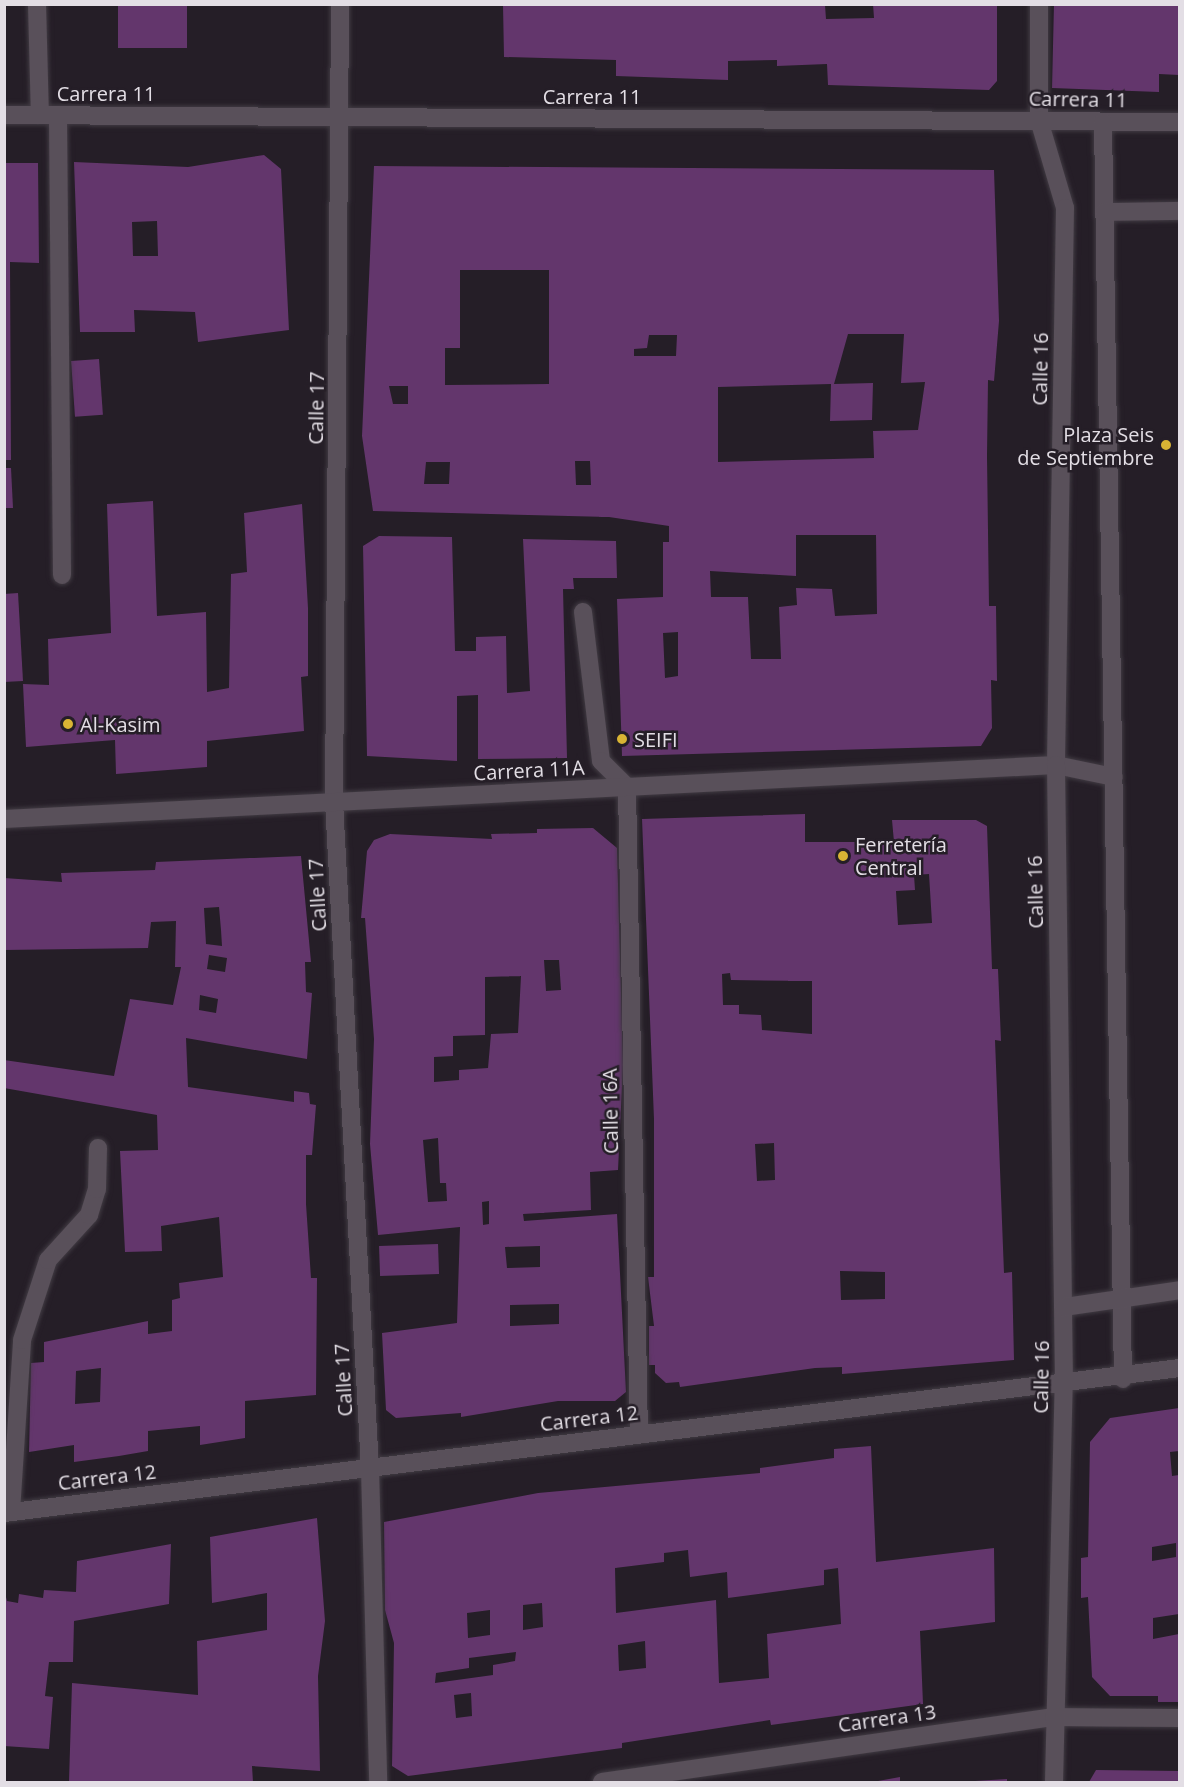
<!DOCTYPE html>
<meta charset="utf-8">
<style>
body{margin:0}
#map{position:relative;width:1184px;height:1787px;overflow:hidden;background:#251e27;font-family:"Open Sans",sans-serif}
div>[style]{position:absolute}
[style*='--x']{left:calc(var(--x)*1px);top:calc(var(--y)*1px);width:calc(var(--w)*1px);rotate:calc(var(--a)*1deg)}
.building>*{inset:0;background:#63366c;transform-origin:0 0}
.roads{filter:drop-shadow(0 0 2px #413b43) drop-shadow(0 0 2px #413b43)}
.lane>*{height:18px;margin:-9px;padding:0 9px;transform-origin:9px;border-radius:9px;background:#59505a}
.street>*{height:18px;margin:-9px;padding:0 9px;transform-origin:9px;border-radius:9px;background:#59505a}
.secondary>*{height:18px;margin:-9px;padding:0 9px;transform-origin:9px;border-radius:9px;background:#59505a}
.dots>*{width:16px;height:16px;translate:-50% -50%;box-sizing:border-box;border:3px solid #251e27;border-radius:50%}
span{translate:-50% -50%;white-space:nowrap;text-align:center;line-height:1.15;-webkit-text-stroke:5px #251e27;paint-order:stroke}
.street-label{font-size:20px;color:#e3dee5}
.poi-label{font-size:20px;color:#e3dee5}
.right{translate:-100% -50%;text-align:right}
.left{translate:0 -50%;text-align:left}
.frame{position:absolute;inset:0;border:6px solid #e3dee5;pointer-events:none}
</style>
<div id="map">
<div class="building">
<div style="left:118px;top:4px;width:69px;height:44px"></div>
<div style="clip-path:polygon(873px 4px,997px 4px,997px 81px,989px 90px,828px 85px,827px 64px,777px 66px,777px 60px,728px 61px,728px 80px,616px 76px,616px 60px,504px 57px,503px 5px,825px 5px,826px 19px,874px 18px)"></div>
<div style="clip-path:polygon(1054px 4px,1179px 4px,1179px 75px,1159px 74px,1159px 92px,1052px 88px)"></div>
<div style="clip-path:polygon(evenodd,264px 155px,281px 169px,289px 330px,198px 342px,195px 312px,134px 310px,135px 332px,80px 332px,74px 162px,188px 167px,264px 155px,157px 221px,158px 256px,133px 256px,132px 222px,157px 221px)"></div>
<div style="clip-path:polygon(4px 163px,38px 163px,39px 263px,10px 262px,11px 460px,4px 460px)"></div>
<div style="clip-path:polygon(evenodd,374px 166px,994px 170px,999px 321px,994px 381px,988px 380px,987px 456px,989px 606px,996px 606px,997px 681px,991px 680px,992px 728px,981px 746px,622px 756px,617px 599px,663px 597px,663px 542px,669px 542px,669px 526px,609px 517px,373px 511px,362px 436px,374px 166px,460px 270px,549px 270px,549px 384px,445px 385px,445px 348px,460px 348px,460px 270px,374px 166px,848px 334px,904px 334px,901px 383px,925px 382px,918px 430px,873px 431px,874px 458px,718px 462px,718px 387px,831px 384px,830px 421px,872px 420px,873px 383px,834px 384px,848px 334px,374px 166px,649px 335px,677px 335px,676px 356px,634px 356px,634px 349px,647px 348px,649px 335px,374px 166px,389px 386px,408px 386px,408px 404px,393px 404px,389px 386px,374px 166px,575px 461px,590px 461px,591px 485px,576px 485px,575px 461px,374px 166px,426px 462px,450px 462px,449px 484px,424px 484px,426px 462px,374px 166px,796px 535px,876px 535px,877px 614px,835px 616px,832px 589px,796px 588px,797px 605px,779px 607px,781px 659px,751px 659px,748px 597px,711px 597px,710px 571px,796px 576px,796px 535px,374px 166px,678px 632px,678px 676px,665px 678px,663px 633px,678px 632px)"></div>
<div style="left:99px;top:359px;width:56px;height:28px;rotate:86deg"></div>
<div style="clip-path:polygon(4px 468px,11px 468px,13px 508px,4px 508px)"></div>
<div style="clip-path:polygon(153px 501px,157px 616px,206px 612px,207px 692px,229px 688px,231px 574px,247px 572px,244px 513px,302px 504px,308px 608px,308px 676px,301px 677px,304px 731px,207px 741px,207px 767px,116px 774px,115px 740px,26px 747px,23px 684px,49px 685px,48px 639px,111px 633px,107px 504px)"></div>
<div style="clip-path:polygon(379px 536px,452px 537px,455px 651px,476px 651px,476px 637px,506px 636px,507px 693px,530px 691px,523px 539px,616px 541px,617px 578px,573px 578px,574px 589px,563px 589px,567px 758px,478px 759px,478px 695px,457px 696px,457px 761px,367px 756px,363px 546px)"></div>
<div style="clip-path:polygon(18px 593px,23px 681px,4px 682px,4px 594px)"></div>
<div style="clip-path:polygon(evenodd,805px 814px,805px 842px,894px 842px,892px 820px,976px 820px,987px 826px,992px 969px,998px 969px,1001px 1041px,995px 1040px,1004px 1273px,1012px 1272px,1014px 1360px,842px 1374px,842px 1367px,815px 1368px,680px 1387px,679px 1382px,666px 1383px,655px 1373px,655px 1365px,649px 1365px,649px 1326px,654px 1326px,648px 1277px,654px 1277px,654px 1119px,642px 819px,805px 814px,929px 874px,932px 923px,898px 925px,896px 891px,915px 890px,914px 875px,929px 874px,805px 814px,730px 973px,731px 980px,812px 981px,812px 1034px,762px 1030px,761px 1015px,739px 1014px,739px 1005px,723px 1005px,722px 974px,730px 973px,805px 814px,774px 1143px,775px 1180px,757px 1181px,755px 1144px,774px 1143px,805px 814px,840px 1271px,885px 1272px,885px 1299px,841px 1300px,840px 1271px)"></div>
<div style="clip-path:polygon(evenodd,593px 828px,617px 848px,623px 1065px,618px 1170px,590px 1172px,591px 1210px,523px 1214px,524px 1221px,617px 1214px,626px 1392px,615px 1401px,558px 1401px,461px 1417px,461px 1413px,396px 1418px,386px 1410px,382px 1333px,457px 1323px,460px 1227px,378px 1235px,370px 1144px,374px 1039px,365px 918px,361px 918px,367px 851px,374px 840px,390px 834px,492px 839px,491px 834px,537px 833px,537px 829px,593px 828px,544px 960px,559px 960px,561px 990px,546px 991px,544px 960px,593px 828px,521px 976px,518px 1033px,491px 1034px,488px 1068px,459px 1070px,459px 1080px,434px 1082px,434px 1057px,453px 1056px,453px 1036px,485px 1035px,485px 977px,521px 976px,593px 828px,438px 1138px,440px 1183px,446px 1183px,447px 1201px,428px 1202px,423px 1140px,438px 1138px,593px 828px,489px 1201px,489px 1224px,483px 1225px,482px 1202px,489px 1201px,593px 828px,540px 1246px,540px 1267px,507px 1268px,505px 1247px,540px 1246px,593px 828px,559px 1304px,559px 1324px,510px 1326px,510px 1305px,559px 1304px)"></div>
<div style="clip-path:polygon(evenodd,301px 856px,311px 962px,305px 962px,306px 992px,312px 993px,307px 1059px,186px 1038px,188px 1087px,294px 1102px,294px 1091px,309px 1093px,310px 1104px,316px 1105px,312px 1155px,306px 1155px,306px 1204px,311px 1278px,317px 1278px,316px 1395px,245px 1401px,245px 1438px,200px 1445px,200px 1426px,148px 1431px,148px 1451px,119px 1456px,74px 1462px,74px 1445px,29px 1452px,31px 1363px,44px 1362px,44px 1342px,148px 1321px,148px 1334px,172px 1331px,172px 1300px,180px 1298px,179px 1283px,223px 1277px,219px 1217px,161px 1226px,162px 1251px,125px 1252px,120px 1151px,158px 1150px,157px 1115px,4px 1088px,4px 1060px,114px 1076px,130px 999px,173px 1005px,181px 967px,175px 967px,176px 921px,151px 922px,148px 948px,4px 950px,4px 878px,62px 882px,61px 873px,155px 870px,156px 862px,301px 856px,219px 907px,221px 930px,222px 946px,206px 944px,204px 908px,219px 907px,301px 856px,209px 955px,227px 958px,225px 972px,207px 969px,209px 955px,301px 856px,200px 995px,218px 999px,216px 1013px,199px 1010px,200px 995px,301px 856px,101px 1368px,100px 1402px,75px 1404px,76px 1371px,101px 1368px)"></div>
<div style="left:438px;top:1244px;width:30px;height:59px;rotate:88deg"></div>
<div style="clip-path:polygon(evenodd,1179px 1408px,1179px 1451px,1170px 1452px,1172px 1476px,1179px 1475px,1179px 1614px,1153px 1618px,1153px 1639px,1179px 1634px,1179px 1702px,1158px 1702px,1158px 1696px,1110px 1696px,1092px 1677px,1088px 1597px,1081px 1598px,1081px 1558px,1088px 1557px,1090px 1442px,1110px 1418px,1179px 1408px,1176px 1543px,1176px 1557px,1152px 1561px,1152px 1547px,1176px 1543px)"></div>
<div style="clip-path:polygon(evenodd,871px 1446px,876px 1562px,994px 1548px,995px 1622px,920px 1631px,923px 1704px,771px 1725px,770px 1720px,622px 1743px,622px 1748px,408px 1776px,392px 1766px,394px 1643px,385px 1610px,384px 1522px,538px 1493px,760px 1473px,760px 1468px,834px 1458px,834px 1449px,871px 1446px,688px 1550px,690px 1577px,727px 1572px,728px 1598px,824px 1585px,824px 1570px,838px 1568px,841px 1624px,767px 1634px,769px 1678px,719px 1683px,716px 1600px,616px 1613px,615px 1568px,664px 1562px,664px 1553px,688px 1550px,871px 1446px,542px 1603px,543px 1627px,523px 1630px,523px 1605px,542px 1603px,871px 1446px,490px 1610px,490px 1635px,468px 1638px,467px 1613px,490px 1610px,871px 1446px,645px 1641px,646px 1668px,619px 1671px,618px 1645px,645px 1641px,871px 1446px,516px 1652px,515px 1661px,493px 1665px,493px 1675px,435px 1683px,436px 1673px,469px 1668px,469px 1658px,516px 1652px,871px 1446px,471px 1693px,472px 1716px,456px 1718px,454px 1695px,471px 1693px)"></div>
<div style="clip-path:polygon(317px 1518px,325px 1621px,318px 1676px,320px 1771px,252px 1766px,253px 1782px,69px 1782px,72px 1683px,198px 1695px,197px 1641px,267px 1630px,267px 1593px,212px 1603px,210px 1537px)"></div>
<div style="clip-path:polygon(171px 1544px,169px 1604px,74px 1621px,73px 1662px,49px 1662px,45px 1696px,53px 1697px,49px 1749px,4px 1746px,4px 1589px,7px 1601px,18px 1603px,19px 1594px,43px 1598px,44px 1590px,76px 1592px,77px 1561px)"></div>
<div style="clip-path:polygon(1096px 1770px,1179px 1771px,1179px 1782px,1089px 1782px)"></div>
<div style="clip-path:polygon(900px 1777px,900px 1782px,878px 1782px,878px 1781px)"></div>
<div style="clip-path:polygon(1007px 1779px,1007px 1782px,975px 1782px,975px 1781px)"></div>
</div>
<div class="roads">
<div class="lane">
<div style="--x:37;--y:4;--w:111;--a:88.5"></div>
<div style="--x:58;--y:116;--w:459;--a:89.5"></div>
<div style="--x:583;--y:612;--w:150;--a:83.1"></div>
<div style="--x:601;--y:761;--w:37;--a:45"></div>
<div style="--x:11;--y:1512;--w:172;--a:-86.3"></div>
<div style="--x:22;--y:1340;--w:84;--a:-72"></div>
<div style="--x:48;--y:1260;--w:61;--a:-47.7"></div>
<div style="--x:89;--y:1215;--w:27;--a:-73"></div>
<div style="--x:97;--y:1189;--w:41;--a:-88.6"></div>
</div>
<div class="street">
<div style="--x:340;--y:4;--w:798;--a:90.43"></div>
<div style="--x:334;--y:802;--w:667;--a:86.91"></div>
<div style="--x:370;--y:1468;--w:314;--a:88.5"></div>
<div style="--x:627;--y:787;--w:647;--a:88.94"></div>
<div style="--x:4;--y:819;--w:1053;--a:-2.94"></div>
<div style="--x:1056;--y:765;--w:59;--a:11.7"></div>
<div style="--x:602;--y:1782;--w:457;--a:-8.2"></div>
<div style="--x:1054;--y:1717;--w:126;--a:0.5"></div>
<div style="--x:1054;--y:1782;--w:400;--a:-88.6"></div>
</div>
<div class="secondary">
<div style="--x:1039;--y:4;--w:116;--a:90"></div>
<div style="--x:1039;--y:120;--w:92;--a:73.5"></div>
<div style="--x:1065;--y:208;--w:557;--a:90.93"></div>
<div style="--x:1056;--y:765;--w:617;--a:89.26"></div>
<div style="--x:4;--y:115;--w:1176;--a:0.34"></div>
<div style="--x:1103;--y:122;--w:1257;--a:89.09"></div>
<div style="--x:1104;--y:212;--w:76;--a:-0.8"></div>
<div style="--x:1064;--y:1307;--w:117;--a:-8.3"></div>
<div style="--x:4;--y:1513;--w:1185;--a:-7.03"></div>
</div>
</div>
<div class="dots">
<div style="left:1166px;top:445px;background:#d9b434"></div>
<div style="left:68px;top:724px;background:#d9b434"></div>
<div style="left:622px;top:739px;background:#d9b434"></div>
<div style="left:843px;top:856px;background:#d9b434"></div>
</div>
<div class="street-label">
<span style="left:106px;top:93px">Carrera 11</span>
<span style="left:592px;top:96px">Carrera 11</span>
<span style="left:1078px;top:99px;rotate:1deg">Carrera 11</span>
<span style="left:1040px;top:369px;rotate:-89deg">Calle 16</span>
<span style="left:316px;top:408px;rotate:-89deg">Calle 17</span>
<span style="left:529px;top:770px;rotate:-3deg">Carrera 11A</span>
<span style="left:1035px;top:892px;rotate:-91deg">Calle 16</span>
<span style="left:317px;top:895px;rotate:-93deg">Calle 17</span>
<span style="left:610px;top:1111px;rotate:-91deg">Calle 16A</span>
<span style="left:1041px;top:1377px;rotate:-89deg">Calle 16</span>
<span style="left:343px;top:1380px;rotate:-93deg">Calle 17</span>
<span style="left:589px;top:1418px;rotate:-7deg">Carrera 12</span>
<span style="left:107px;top:1477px;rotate:-7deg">Carrera 12</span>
<span style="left:887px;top:1718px;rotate:-8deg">Carrera 13</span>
</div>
<div class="poi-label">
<span class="right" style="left:1154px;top:446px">Plaza Seis<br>de Septiembre</span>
<span class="left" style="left:80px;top:724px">Al-Kasim</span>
<span class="left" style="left:634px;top:739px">SEIFI</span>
<span class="left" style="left:855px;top:856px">Ferretería<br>Central</span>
</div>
<div class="frame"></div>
</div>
